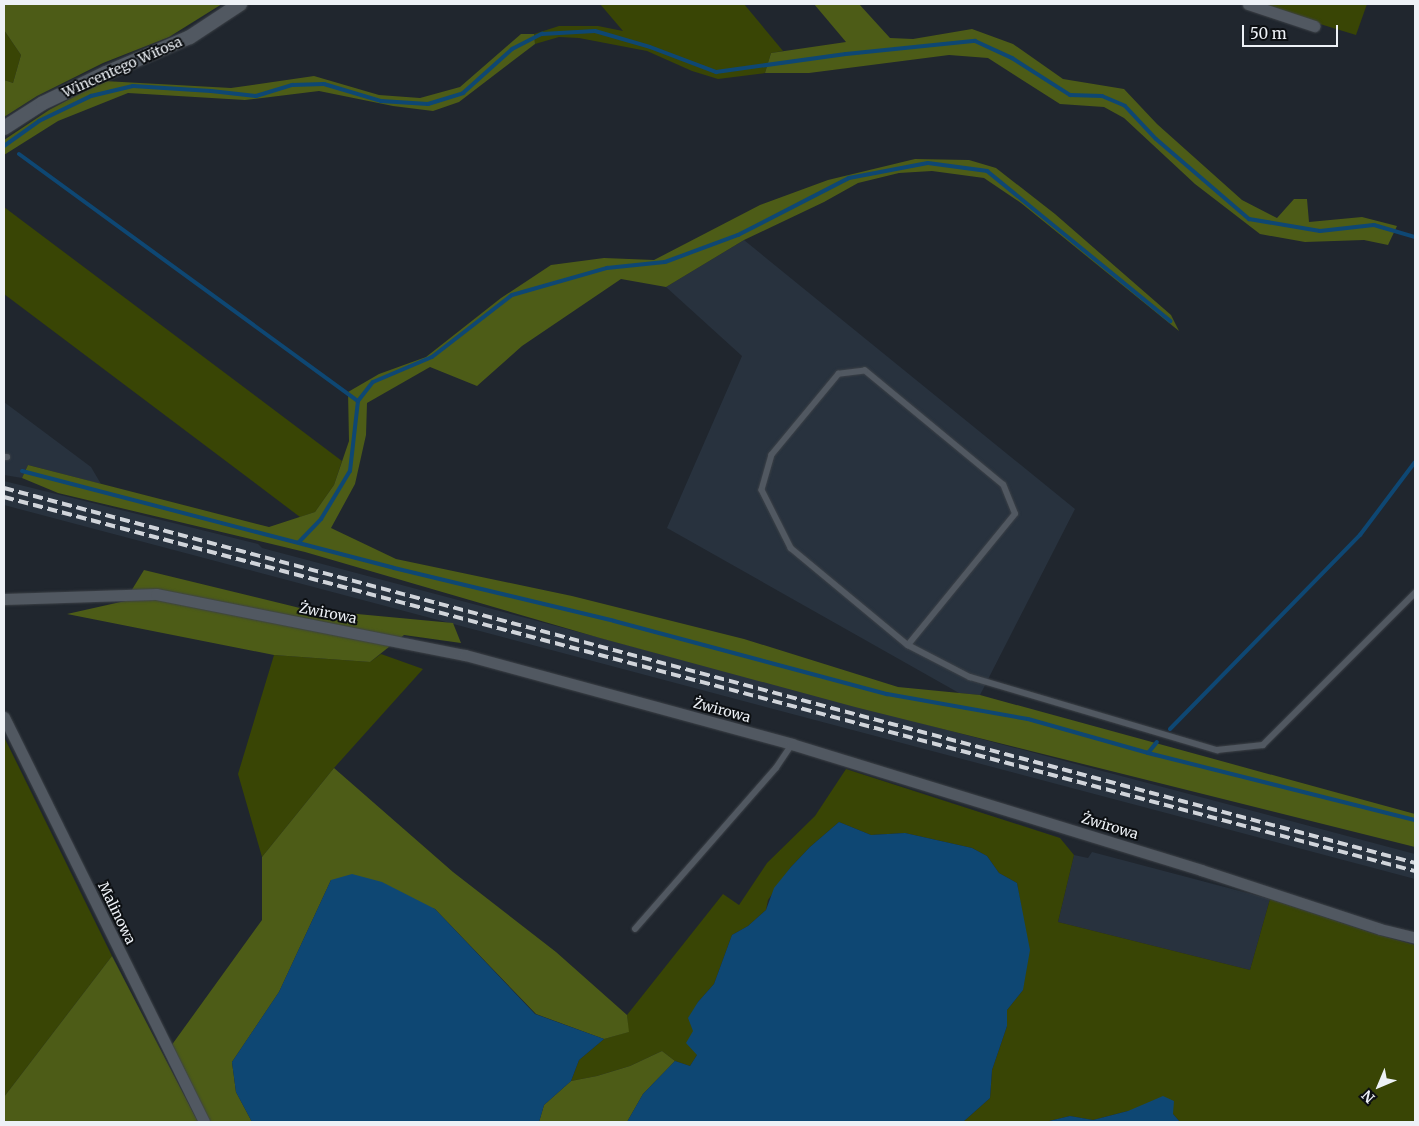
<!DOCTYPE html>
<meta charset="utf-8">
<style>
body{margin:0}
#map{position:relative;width:1419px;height:1126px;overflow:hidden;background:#20262e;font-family:Merriweather,serif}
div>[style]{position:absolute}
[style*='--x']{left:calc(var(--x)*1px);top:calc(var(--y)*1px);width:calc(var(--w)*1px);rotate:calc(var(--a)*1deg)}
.built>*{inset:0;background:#28323e}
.green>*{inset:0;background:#394505}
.forest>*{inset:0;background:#4d5c17}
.water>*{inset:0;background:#0e4773}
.stream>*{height:4px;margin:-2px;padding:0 2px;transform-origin:2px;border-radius:2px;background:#0e4773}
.roads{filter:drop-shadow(0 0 1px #3c4147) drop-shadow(0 0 1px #3c4147)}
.service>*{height:5.5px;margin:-2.75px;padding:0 2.75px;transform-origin:2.75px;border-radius:2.75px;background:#515861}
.minor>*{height:11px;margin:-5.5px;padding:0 5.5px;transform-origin:5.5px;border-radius:5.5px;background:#515861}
.tertiary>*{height:14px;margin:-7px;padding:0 7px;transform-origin:7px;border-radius:7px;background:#515861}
.rail>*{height:4px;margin-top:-2px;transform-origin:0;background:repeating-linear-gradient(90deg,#d0d4da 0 10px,transparent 0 15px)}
span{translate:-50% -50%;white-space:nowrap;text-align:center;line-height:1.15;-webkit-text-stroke:4px #0c0f12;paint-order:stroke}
.street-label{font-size:14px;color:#edf1f6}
.frame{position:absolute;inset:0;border:5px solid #edf1f6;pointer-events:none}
.north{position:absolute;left:1354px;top:1061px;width:50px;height:50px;-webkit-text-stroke:4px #0c0f12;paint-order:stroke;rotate:225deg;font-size:14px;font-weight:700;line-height:20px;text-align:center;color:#edf1f6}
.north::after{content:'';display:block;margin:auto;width:18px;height:22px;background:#edf1f6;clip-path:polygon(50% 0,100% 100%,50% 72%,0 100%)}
.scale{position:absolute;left:1242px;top:25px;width:96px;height:22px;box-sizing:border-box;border:2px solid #edf1f6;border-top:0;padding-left:6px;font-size:15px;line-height:18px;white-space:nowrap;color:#edf1f6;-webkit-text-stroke:4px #0c0f12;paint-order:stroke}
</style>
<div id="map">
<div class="built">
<div style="clip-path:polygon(744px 240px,1075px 509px,980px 695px,959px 693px,667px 528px,742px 356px,666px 287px)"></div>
<div style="clip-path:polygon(4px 402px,91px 467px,101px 484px,28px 465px,22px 478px,4px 475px)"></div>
<div style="clip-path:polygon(4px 481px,258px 544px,262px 548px,1415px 854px,1415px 879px,4px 505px)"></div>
<div style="clip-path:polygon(1092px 852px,1270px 899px,1250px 970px,1058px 922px,1074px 855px,1088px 858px)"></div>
</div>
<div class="green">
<div style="clip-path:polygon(600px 4px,744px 4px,783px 51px,771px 53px,765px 73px,718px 79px,692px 71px,647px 51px,579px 38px,559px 37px,535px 44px,534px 34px,559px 26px,598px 26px,623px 31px)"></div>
<div style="clip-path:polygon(1254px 4px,1367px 4px,1356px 35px)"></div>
<div style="clip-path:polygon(4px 30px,21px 55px,13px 83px,4px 80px)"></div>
<div style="clip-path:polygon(4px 207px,342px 461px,334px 485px,315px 512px,300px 517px,4px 294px)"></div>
<div style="clip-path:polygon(381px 654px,423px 669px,334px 768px,262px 857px,238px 774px,274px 655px,370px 662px)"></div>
<div style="clip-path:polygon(4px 737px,112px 956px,4px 1097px)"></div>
<div style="clip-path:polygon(846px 769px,1060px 838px,1074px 855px,1058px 922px,1250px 970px,1270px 899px,1375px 934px,1415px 945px,1415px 1122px,1180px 1122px,1173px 1114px,1128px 1111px,1093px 1120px,1070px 1116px,1045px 1122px,963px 1122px,990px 1098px,992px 1070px,1007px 1026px,1007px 1010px,1023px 990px,1023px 919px,1017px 883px,999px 873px,987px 856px,972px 848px,905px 833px,871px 835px,839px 822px,810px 847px,791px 867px,768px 900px,766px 910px,748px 926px,732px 935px,714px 984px,698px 1002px,693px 1031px,697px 1055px,690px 1066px,675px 1061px,662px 1051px,630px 1066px,597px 1076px,571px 1081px,579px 1060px,604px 1039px,628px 1032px,627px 1015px,723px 894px,739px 905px,767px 863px,815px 816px)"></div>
</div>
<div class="forest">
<div style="clip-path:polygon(4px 4px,222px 4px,169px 37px,103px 63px,37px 96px,4px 117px,4px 80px,13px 83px,21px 55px,4px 30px)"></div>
<div style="clip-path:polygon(814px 4px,859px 4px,890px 38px,913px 39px,972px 29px,1013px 44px,1063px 79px,1124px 89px,1157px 124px,1242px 200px,1277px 218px,1294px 199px,1307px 199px,1309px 222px,1362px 217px,1397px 226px,1388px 245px,1364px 240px,1305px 242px,1260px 234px,1195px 184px,1124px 118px,1104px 107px,1060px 104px,988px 58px,949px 55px,809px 73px,765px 73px,771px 53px,846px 42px)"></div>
<div style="clip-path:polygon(521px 34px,534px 34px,535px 44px,459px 102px,433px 111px,393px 106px,319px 91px,245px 100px,128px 93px,58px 121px,4px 155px,4px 140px,49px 110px,104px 81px,231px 88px,314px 76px,379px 95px,420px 98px,460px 87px)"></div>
<div style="clip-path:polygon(915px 159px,969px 160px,996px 168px,1055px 214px,1171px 315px,1179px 331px,1021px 203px,984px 178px,932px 171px,899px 173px,858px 183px,824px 202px,744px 240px,666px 287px,621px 279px,522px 346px,477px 386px,430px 367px,367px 403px,366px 435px,355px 484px,331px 528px,396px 559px,572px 596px,744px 639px,898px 687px,980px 695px,1415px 814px,1415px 847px,855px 707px,600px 638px,305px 552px,58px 493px,22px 478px,28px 465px,269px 527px,315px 512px,334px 485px,349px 441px,348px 392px,379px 374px,426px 357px,501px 298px,551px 265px,604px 258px,654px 260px,760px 205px,828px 180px)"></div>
<div style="clip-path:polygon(144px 570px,304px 609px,453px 623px,461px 643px,404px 635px,370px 662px,274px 655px,67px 614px,125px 601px)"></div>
<div style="clip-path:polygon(334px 768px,453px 872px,556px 952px,627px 1015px,629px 1032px,604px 1039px,536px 1014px,435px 909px,331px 880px,279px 992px,232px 1062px,236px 1092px,252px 1122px,209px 1122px,171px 1046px,262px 920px,262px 857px)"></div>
<div style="clip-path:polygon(112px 956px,198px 1122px,4px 1122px,4px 1097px)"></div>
<div style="clip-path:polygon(662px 1051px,675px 1061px,643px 1094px,627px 1122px,539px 1122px,544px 1105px,571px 1081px,597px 1076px,630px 1066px)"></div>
</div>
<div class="water">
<div style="clip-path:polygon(839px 822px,871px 835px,905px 833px,972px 848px,987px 856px,999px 873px,1017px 883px,1030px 950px,1023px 990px,1007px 1010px,1007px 1026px,992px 1070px,990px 1098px,963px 1122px,627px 1122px,643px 1094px,675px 1061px,690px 1066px,697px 1055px,686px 1043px,693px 1031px,688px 1018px,698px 1002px,714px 984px,732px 935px,748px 926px,766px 910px,774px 888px,791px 867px,810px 847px)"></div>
<div style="clip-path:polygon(352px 874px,382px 882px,435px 909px,535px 1014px,604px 1039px,579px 1060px,571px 1081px,544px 1105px,539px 1122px,252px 1122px,236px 1092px,232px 1062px,279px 992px,331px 880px)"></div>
<div style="clip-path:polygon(1163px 1096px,1174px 1101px,1173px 1114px,1180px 1122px,1045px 1122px,1070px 1116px,1093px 1120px,1128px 1111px)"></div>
</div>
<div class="stream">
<div style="--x:4;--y:146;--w:43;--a:-35.5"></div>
<div style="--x:39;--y:121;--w:58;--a:-25.7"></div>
<div style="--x:91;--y:96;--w:43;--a:-13.4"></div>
<div style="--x:133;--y:86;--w:78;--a:3.7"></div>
<div style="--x:211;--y:91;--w:45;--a:6.3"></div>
<div style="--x:256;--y:96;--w:38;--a:-17"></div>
<div style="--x:292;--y:85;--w:32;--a:-2"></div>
<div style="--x:324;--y:84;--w:59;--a:16.6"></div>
<div style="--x:381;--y:101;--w:47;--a:3.7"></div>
<div style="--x:428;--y:104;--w:37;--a:-17"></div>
<div style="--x:463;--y:93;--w:66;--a:-41.9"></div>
<div style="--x:512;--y:49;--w:34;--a:-27"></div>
<div style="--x:542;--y:34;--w:53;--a:-3.2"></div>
<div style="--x:595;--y:31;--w:57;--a:16.2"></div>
<div style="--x:650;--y:47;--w:71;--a:20.7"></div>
<div style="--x:716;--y:72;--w:131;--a:-7.9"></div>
<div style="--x:846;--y:54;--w:130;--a:-5.8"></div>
<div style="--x:975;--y:41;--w:41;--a:24.7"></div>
<div style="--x:1012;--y:58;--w:69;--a:32.5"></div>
<div style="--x:1070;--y:95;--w:32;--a:2"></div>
<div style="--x:1102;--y:96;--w:25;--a:23"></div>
<div style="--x:1125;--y:106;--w:45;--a:46.8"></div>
<div style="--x:1156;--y:139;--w:123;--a:40.7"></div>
<div style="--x:1249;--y:219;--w:72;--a:9.6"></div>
<div style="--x:1320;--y:231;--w:54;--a:-6.3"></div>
<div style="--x:1374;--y:225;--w:43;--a:16.3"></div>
<div style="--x:19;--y:154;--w:419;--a:36.1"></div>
<div style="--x:22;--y:471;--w:384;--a:14.6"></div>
<div style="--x:394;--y:568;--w:226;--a:13.5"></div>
<div style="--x:614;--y:621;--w:283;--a:15"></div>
<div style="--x:887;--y:694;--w:143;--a:10.1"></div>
<div style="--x:1028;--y:719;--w:125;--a:15.8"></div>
<div style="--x:1148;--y:753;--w:275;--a:14.1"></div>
<div style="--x:299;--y:542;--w:32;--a:-46"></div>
<div style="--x:321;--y:519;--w:56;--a:-58.9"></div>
<div style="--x:350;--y:471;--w:70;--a:-83.5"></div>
<div style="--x:358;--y:401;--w:24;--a:-52"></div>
<div style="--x:373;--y:382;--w:64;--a:-23"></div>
<div style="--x:432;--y:357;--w:101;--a:-37.8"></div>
<div style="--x:512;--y:295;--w:99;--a:-15.9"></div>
<div style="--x:607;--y:268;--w:58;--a:-5.9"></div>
<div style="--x:665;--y:262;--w:78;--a:-20.3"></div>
<div style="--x:738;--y:235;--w:125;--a:-27.2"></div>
<div style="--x:849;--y:178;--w:80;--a:-10.8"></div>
<div style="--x:928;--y:163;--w:60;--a:7.7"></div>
<div style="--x:987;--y:171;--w:237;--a:39.3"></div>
<div style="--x:1170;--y:729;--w:272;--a:-45.6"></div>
<div style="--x:1360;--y:535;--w:91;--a:-53"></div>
<div style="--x:1148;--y:753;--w:14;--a:-51"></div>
</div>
<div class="roads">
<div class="service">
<div style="--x:4;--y:457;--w:3;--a:0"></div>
<div style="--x:908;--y:645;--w:169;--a:-50.8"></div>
<div style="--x:1015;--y:514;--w:31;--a:-112"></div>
<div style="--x:1003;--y:485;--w:179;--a:-140.4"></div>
<div style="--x:865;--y:371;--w:26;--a:173"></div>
<div style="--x:839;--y:374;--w:105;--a:129.6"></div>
<div style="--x:772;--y:455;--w:36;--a:106"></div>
<div style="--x:762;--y:490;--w:65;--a:63.4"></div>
<div style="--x:791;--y:548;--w:152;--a:39.7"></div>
<div style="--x:908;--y:645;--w:70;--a:27.3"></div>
<div style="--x:970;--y:677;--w:258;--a:16.5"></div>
<div style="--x:1217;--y:750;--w:46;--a:-6.2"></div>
<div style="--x:1263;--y:745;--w:215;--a:-45"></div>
<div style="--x:635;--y:929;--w:214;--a:-48.8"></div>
<div style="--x:776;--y:768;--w:29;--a:-56"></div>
</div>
<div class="minor">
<div style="--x:1248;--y:4;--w:70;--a:18.4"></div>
<div style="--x:4;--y:599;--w:152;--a:-1.9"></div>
<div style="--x:156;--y:594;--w:315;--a:11.2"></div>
<div style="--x:465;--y:655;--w:339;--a:15.2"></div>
<div style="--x:792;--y:744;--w:428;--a:17.1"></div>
<div style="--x:1201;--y:870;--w:188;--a:18.2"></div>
<div style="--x:1380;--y:929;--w:36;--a:14"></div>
<div style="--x:4;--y:717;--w:452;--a:63.7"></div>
</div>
<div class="tertiary">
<div style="--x:4;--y:128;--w:46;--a:-32.7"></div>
<div style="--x:43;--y:103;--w:70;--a:-25.5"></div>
<div style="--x:106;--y:73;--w:91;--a:-23.2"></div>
<div style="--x:190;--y:37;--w:60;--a:-33.4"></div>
</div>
</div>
<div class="rail">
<div style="--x:4;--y:488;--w:1460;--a:14.88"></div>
<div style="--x:4;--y:497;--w:1460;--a:14.85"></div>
</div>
<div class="street-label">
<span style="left:122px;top:67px;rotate:-24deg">Wincentego Witosa</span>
<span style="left:328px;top:613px;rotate:11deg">Żwirowa</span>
<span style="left:722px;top:710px;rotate:15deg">Żwirowa</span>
<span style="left:1110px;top:826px;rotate:17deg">Żwirowa</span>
<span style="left:117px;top:913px;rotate:64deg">Malinowa</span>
</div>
<div class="frame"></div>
<div class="north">N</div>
<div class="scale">50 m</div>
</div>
